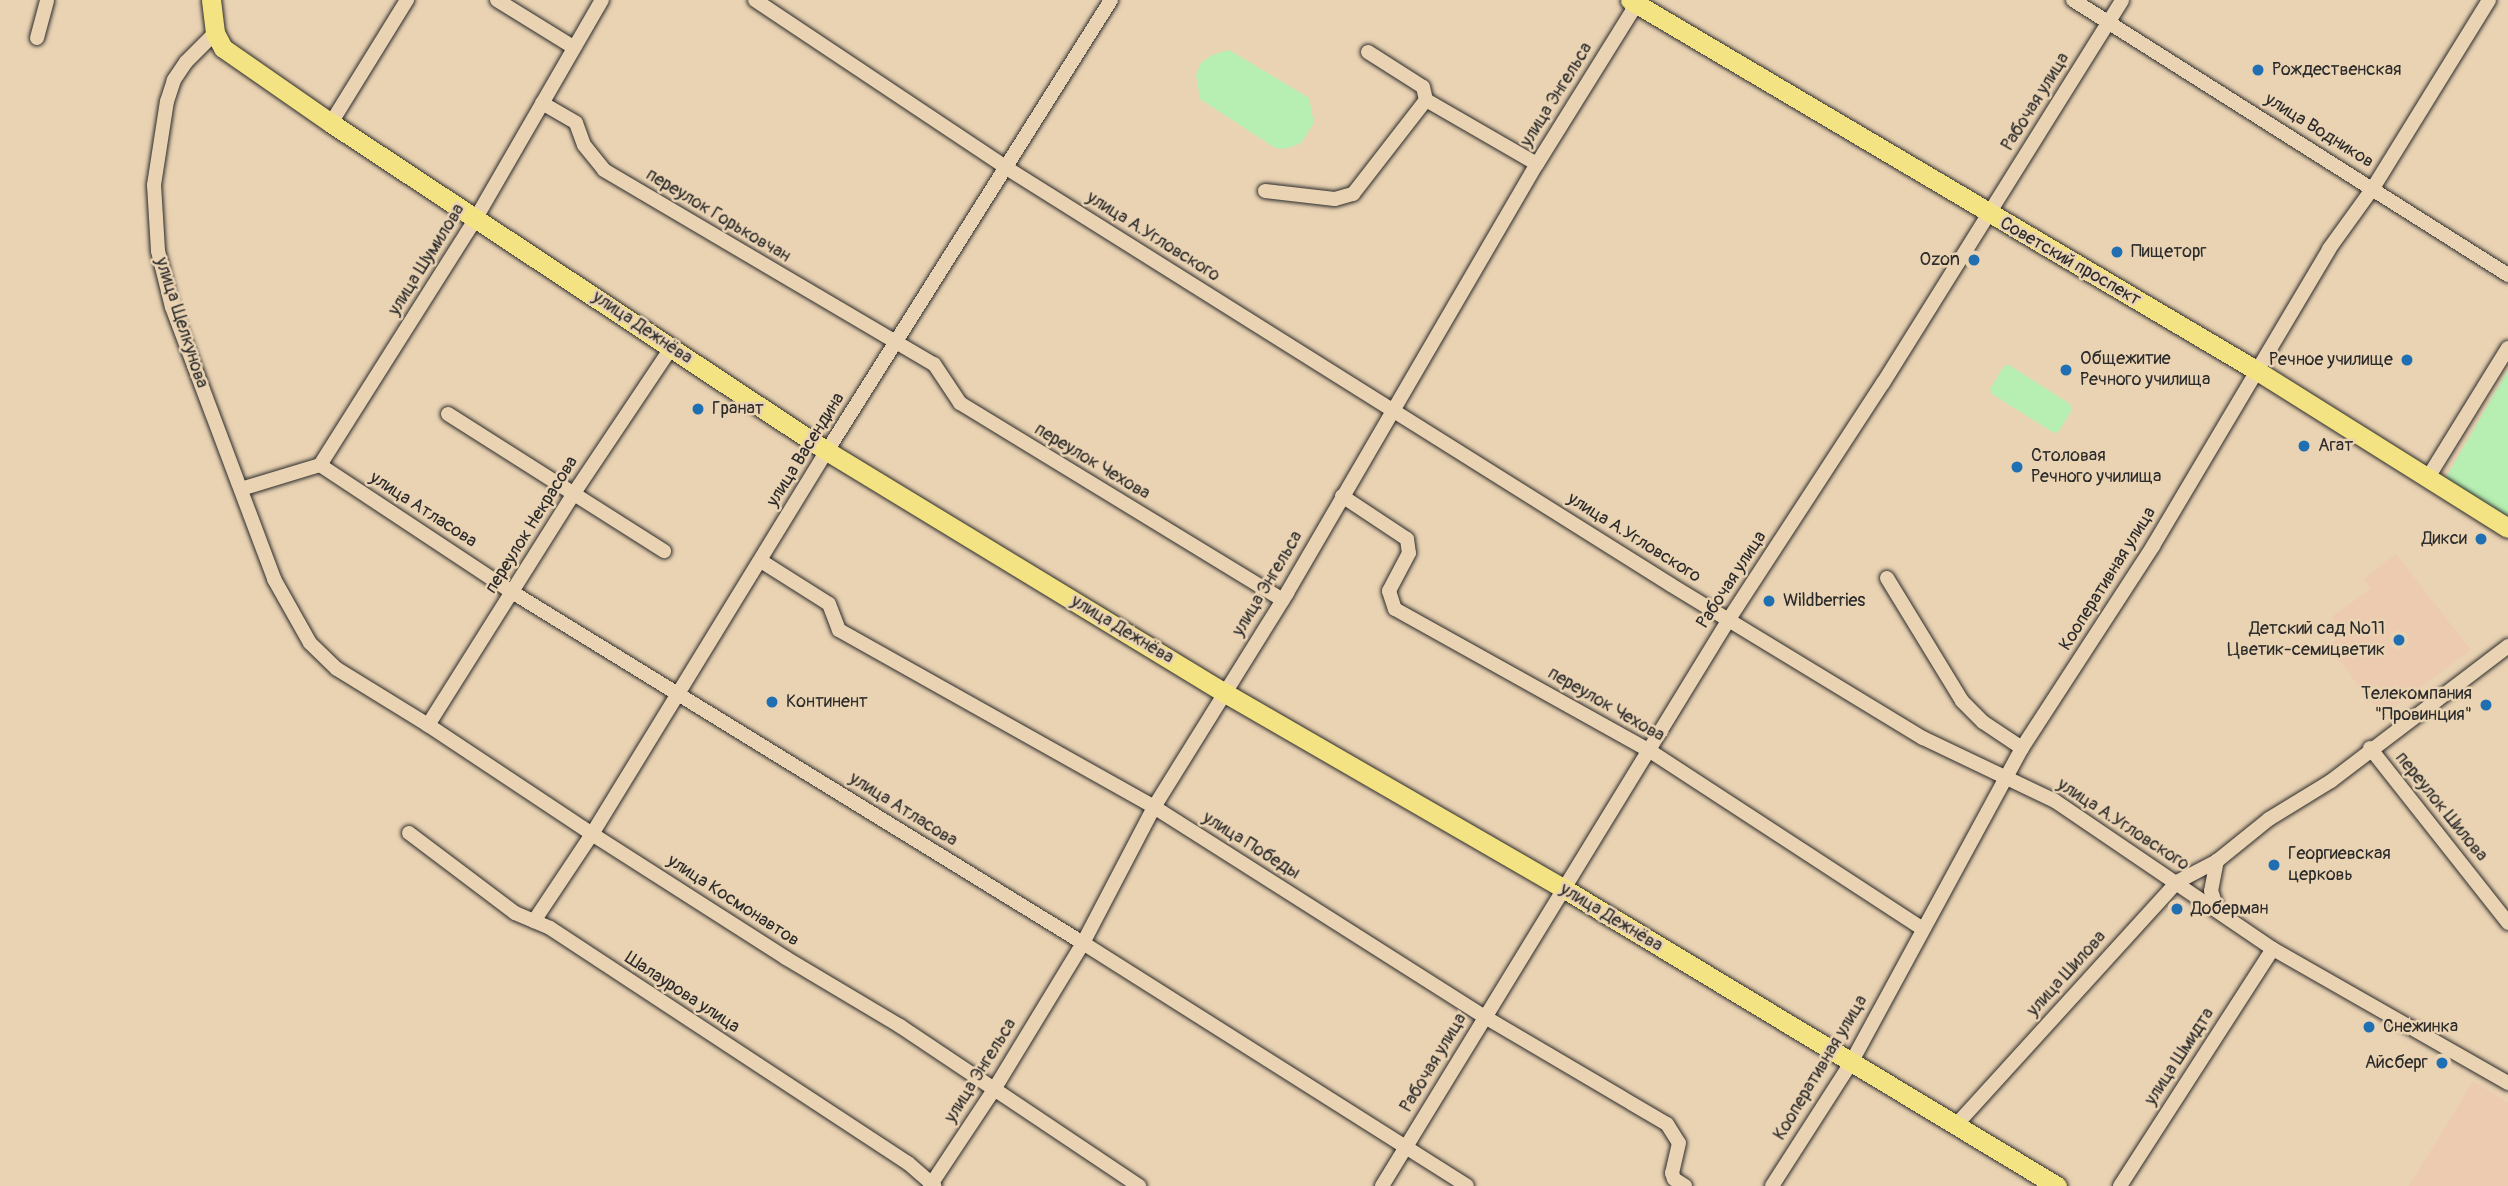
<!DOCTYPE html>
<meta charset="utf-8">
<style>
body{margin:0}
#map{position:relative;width:2508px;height:1186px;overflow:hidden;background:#ead3b3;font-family:Pangolin,sans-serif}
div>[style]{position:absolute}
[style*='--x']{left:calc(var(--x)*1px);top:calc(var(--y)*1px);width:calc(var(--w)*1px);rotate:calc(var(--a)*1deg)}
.built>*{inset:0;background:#edcbb1}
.green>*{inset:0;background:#b7efb2}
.roads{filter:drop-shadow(0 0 2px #2b2b2b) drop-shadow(0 0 2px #2b2b2b)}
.minor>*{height:14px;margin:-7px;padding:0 7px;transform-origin:7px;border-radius:7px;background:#ead3b3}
.major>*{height:19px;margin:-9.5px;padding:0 9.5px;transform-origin:9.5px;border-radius:9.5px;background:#f4e382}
.dots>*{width:19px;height:19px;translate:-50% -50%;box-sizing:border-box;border:4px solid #ead3b3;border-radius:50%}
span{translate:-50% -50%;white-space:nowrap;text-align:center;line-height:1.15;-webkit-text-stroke:5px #ead3b3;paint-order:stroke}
.poi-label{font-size:18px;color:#2b2b2b}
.left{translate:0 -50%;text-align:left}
.right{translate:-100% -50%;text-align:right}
.street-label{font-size:18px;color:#2b2b2b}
</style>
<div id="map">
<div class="built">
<div style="clip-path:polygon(2396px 554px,2471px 650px,2382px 716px,2328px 646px,2343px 633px,2331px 617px,2371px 589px,2364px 579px)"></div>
<div style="clip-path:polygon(2473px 1081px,2508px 1103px,2508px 1186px,2409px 1186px)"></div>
</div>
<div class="green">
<div style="clip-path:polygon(1229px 50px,1309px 98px,1314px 123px,1301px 143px,1285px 149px,1275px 148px,1200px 99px,1196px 75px,1201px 63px,1212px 55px)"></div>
<div style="clip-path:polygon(2009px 365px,2070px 404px,2072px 410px,2059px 431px,2054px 433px,1992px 394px,1990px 389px,2004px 366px)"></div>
<div style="clip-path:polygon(2508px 370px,2508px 517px,2445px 479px)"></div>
</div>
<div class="roads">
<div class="minor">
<div style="--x:497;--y:0;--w:89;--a:31.7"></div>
<div style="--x:755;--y:0;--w:301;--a:33.7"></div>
<div style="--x:1005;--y:167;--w:786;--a:32.11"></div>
<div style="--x:1671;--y:585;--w:295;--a:31.3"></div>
<div style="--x:1923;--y:738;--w:146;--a:25.5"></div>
<div style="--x:2055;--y:801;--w:263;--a:34.2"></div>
<div style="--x:2273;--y:949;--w:271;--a:29.7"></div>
<div style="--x:2073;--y:0;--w:515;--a:32.3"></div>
<div style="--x:215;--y:33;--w:41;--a:135"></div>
<div style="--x:186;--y:62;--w:22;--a:124"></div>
<div style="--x:174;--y:80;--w:22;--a:108"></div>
<div style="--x:167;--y:101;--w:85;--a:98.8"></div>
<div style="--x:154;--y:185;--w:66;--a:86.5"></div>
<div style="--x:158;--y:251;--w:58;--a:76"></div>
<div style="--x:172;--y:307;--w:290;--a:69.4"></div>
<div style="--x:274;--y:579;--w:73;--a:60.6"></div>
<div style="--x:310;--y:643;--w:37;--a:44"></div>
<div style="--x:337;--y:669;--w:107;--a:31.6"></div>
<div style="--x:428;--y:725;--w:197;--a:33.6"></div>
<div style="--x:592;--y:834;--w:230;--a:32.6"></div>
<div style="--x:786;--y:958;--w:133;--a:30.8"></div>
<div style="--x:900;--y:1026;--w:288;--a:33.8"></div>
<div style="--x:37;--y:38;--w:39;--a:-75"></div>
<div style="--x:1368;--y:52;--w:65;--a:32.5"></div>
<div style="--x:1423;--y:87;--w:13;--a:77"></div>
<div style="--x:1426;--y:100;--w:128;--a:30"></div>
<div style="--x:542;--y:103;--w:39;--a:30"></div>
<div style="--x:576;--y:123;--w:23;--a:70"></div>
<div style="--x:584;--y:145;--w:32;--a:51"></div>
<div style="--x:604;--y:170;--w:383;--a:30.5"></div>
<div style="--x:934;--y:364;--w:47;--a:56.3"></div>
<div style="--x:960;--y:403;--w:378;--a:31.4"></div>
<div style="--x:331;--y:123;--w:145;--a:-58.3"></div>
<div style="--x:1265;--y:191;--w:70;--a:6.5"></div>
<div style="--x:1335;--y:199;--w:19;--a:-16"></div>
<div style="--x:1353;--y:194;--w:119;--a:-52.2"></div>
<div style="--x:448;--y:414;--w:256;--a:32.4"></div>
<div style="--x:320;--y:465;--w:230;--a:33.5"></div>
<div style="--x:512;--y:592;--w:670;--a:31.58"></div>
<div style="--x:1083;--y:943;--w:454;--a:32.3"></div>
<div style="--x:2427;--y:479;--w:154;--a:-58.3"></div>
<div style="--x:241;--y:489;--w:83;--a:-16.9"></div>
<div style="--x:320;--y:465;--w:292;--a:-57.7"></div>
<div style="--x:476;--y:218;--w:252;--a:-60"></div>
<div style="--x:1342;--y:496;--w:78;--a:33.5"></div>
<div style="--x:1407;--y:539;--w:14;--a:82"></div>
<div style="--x:1409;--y:553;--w:43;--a:117.8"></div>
<div style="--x:1389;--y:591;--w:19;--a:72"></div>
<div style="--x:1395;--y:609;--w:292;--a:29.1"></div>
<div style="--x:1650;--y:751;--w:325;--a:33.1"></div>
<div style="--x:761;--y:561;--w:80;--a:32.3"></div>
<div style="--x:829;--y:604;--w:28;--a:69"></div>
<div style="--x:839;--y:630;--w:361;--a:29.3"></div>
<div style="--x:1154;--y:807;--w:392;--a:32.4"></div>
<div style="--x:1485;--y:1017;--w:211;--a:30.5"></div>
<div style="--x:1667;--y:1124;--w:22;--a:58"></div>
<div style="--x:1679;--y:1143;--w:31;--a:103"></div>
<div style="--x:1672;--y:1173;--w:6;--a:72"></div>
<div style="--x:1674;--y:1179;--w:13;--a:32"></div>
<div style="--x:1887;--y:578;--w:144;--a:58.6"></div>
<div style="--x:1962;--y:701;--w:30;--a:45"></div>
<div style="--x:1983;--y:722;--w:47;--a:33.7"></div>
<div style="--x:428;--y:725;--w:274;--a:-57.8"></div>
<div style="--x:574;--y:493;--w:174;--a:-56.2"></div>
<div style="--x:2370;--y:748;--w:223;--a:51.7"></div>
<div style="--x:409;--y:833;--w:133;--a:37"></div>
<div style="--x:515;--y:913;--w:38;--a:23"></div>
<div style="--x:550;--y:928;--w:428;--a:33.3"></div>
<div style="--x:908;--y:1163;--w:35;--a:41"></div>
<div style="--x:2217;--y:909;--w:19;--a:-108"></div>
<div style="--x:2211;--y:891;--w:31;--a:-79"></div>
<div style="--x:534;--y:921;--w:105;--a:-56.3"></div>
<div style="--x:592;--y:834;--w:449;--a:-58.5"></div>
<div style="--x:827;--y:451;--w:533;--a:-57.8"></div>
<div style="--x:1956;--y:1125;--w:328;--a:-47.7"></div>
<div style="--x:2177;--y:882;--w:45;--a:-27.7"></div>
<div style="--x:2217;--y:861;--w:67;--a:-38.9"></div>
<div style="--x:2269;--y:819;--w:73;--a:-31.5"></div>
<div style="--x:2331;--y:781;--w:223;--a:-37.3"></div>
<div style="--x:930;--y:1186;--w:118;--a:-56.4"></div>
<div style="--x:995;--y:1088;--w:170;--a:-58.7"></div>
<div style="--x:1083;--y:943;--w:153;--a:-62.4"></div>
<div style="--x:1154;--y:807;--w:252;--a:-58.1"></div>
<div style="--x:1287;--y:593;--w:497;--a:-59.8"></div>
<div style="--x:1537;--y:164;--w:193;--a:-58.1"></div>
<div style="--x:1382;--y:1186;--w:665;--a:-58.53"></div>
<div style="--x:1729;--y:619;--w:282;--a:-56.9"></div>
<div style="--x:1883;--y:383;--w:451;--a:-58"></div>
<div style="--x:1772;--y:1186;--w:146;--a:-57.3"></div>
<div style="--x:1851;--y:1063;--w:358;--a:-61.5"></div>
<div style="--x:2022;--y:748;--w:241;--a:-57"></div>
<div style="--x:2153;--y:546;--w:345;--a:-59.3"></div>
<div style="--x:2329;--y:249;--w:75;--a:-54.2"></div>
<div style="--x:2373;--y:188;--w:221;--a:-58.3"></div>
<div style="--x:2120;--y:1186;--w:282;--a:-57.2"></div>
</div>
<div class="major">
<div style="--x:211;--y:0;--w:33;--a:83"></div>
<div style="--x:215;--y:33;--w:17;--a:62"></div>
<div style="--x:223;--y:48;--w:131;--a:34.8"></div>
<div style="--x:331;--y:123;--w:595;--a:33.48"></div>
<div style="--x:827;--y:451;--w:466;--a:31.3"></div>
<div style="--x:1225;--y:693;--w:390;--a:30"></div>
<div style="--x:1563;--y:888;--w:577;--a:31.1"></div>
<div style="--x:1630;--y:0;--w:727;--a:30.59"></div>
<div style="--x:2256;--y:370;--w:297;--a:32.1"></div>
</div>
</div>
<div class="dots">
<div style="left:2258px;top:70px;background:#1f6fb2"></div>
<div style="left:2117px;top:252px;background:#1f6fb2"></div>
<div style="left:1974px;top:260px;background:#1f6fb2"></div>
<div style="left:2407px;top:360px;background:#1f6fb2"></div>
<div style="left:2066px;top:370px;background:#1f6fb2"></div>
<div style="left:698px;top:409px;background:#1f6fb2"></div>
<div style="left:2304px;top:446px;background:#1f6fb2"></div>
<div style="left:2017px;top:467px;background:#1f6fb2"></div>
<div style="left:2481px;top:539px;background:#1f6fb2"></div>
<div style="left:1769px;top:601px;background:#1f6fb2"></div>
<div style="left:2399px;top:640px;background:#1f6fb2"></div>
<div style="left:772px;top:702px;background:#1f6fb2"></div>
<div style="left:2486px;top:705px;background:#1f6fb2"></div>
<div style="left:2274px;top:865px;background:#1f6fb2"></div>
<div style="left:2177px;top:909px;background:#1f6fb2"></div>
<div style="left:2369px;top:1027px;background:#1f6fb2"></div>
<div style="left:2442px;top:1063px;background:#1f6fb2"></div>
</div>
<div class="poi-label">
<span class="left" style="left:2272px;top:70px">Рождественская</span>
<span class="left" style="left:2131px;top:252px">Пищеторг</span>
<span class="right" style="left:1960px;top:260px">Ozon</span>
<span class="left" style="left:2080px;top:370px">Общежитие<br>Речного училища</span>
<span class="right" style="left:2393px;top:360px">Речное училище</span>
<span class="left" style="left:712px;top:409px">Гранат</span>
<span class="left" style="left:2318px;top:446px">Агат</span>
<span class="left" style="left:2031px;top:467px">Столовая<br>Речного училища</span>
<span class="right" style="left:2467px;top:539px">Дикси</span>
<span class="left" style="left:1783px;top:601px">Wildberries</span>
<span class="right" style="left:2385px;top:640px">Детский сад №11<br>Цветик-семицветик</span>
<span class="right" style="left:2472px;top:705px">Телекомпания<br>"Провинция"</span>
<span class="left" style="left:786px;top:702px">Континент</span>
<span class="left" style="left:2288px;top:865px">Георгиевская<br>церковь</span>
<span class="left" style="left:2191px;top:909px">Доберман</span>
<span class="left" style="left:2383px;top:1027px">Снежинка</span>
<span class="right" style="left:2428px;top:1063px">Айсберг</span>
</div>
<div class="street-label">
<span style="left:1557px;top:95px;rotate:-58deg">улица Энгельса</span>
<span style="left:2036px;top:102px;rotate:-58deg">Рабочая улица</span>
<span style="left:2319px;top:131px;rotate:32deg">улица Водников</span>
<span style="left:718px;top:216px;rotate:31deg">переулок Горьковчан</span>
<span style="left:1153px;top:237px;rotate:32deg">улица А.Угловского</span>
<span style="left:427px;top:260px;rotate:-58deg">улица Шумилова</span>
<span style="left:2070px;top:262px;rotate:30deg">Советский проспект</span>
<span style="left:181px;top:323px;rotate:72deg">улица Щелкунова</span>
<span style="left:642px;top:328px;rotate:34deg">улица Дежнёва</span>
<span style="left:806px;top:450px;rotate:-58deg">улица Васендина</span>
<span style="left:1092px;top:462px;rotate:31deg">переулок Чехова</span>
<span style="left:423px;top:510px;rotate:33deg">улица Атласова</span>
<span style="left:532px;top:525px;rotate:-58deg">переулок Некрасова</span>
<span style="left:1634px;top:538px;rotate:32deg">улица А.Угловского</span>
<span style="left:2108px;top:579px;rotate:-58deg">Кооперативная улица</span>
<span style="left:1732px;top:580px;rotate:-57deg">Рабочая улица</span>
<span style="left:1268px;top:584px;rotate:-59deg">улица Энгельса</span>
<span style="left:1122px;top:630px;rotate:31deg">улица Дежнёва</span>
<span style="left:1606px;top:705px;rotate:30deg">переулок Чехова</span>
<span style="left:2441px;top:807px;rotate:51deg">переулок Шилова</span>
<span style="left:903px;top:810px;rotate:32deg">улица Атласова</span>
<span style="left:2123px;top:825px;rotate:33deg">улица А.Угловского</span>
<span style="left:1251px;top:846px;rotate:32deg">улица Победы</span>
<span style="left:733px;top:901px;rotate:33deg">улица Космонавтов</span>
<span style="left:1611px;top:918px;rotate:31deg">улица Дежнёва</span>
<span style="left:2067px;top:974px;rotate:-48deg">улица Шилова</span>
<span style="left:682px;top:993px;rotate:33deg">Шалаурова улица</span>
<span style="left:2180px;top:1057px;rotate:-57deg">улица Шмидта</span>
<span style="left:1434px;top:1063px;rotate:-59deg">Рабочая улица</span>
<span style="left:1821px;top:1068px;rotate:-59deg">Кооперативная улица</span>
<span style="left:981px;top:1071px;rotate:-58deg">улица Энгельса</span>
</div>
</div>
